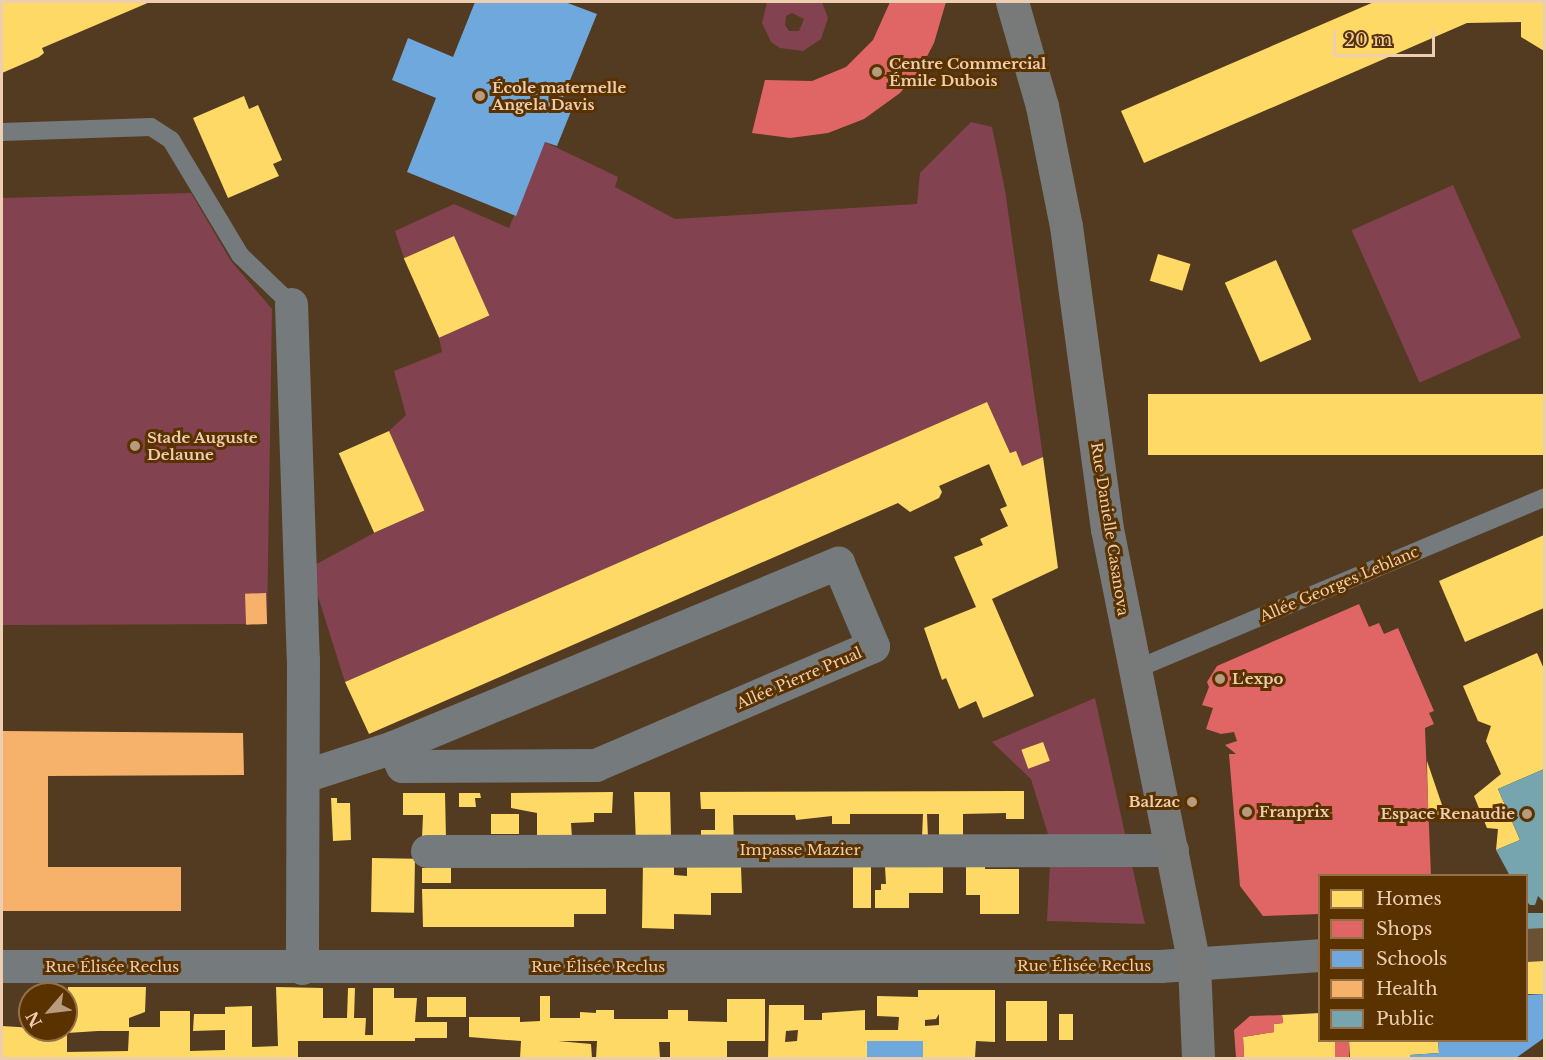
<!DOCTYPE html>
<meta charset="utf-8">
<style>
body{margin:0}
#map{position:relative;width:1546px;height:1060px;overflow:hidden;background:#523b20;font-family:"Libre Baskerville",serif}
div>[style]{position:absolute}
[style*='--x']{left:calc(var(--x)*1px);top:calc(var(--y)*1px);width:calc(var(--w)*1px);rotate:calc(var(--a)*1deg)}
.green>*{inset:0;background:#83424f;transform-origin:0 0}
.homes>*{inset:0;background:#ffd966;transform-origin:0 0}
.shops>*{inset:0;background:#e06666;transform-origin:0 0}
.schools>*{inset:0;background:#6fa8dc;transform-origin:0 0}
.health>*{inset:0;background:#f6b26b;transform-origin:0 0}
.public>*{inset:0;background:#76a5af;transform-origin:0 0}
.minor-tunnel>*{height:33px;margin-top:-16.5px;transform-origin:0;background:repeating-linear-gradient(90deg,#695136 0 33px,transparent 0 49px)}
.service>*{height:18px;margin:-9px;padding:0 9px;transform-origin:9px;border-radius:9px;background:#757a7d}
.minor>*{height:33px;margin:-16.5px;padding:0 16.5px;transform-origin:16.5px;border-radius:16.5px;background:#757a7d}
.secondary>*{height:33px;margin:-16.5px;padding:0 16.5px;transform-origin:16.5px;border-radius:16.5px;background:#777a79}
.dots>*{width:16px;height:16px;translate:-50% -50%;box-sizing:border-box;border:3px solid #5a3200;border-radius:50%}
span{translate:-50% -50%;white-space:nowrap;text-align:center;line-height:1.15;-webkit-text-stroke:6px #5a3200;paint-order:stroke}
.poi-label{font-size:15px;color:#edceb1;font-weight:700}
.left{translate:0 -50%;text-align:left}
.right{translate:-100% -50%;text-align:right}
.street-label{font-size:15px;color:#edceb1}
.frame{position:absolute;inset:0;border:3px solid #edceb1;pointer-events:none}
.legend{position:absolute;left:1318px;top:874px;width:210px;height:168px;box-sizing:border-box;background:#5a3200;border:2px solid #957047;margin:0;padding:8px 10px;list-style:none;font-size:18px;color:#edceb1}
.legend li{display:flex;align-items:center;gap:12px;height:30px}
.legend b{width:30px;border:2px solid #957047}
.north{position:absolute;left:18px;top:982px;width:60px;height:60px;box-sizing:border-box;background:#5a3200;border:2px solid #957047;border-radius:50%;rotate:242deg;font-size:16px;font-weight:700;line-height:24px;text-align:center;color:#edceb1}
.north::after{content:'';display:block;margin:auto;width:21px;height:27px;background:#b79b7e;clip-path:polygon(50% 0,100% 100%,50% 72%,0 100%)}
.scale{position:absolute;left:1333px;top:30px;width:102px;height:27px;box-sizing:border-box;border:3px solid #edceb1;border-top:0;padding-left:8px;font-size:18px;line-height:21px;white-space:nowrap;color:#edceb1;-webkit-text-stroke:4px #5a3200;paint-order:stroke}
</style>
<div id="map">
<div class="green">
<div style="clip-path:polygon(evenodd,767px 2px,822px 2px,828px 18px,821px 39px,803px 51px,780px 48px,771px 42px,762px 23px,767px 2px,792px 13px,804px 19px,799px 31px,789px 31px,785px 25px,786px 16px,792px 13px)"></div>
<div style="clip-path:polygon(971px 122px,992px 127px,1005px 190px,1043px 457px,1022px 466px,1016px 452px,1010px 453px,987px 403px,345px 682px,309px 568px,374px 533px,424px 511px,389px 431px,406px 415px,394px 371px,442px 352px,439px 338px,489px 316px,454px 236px,404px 258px,395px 231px,454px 204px,509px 228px,545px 142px,618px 177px,615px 187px,675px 219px,917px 204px,920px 173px)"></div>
<div style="left:1453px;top:185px;width:167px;height:111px;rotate:66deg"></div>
<div style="clip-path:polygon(191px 193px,231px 261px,272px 309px,267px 624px,2px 625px,2px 198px)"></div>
<div style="clip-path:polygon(1095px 698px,1145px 924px,1047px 921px,1051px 844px,1031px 779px,992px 742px)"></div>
</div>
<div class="homes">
<div style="clip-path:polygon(2px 2px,150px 2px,42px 48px,44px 53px,39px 57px,2px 73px)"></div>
<div style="clip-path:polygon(1374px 2px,1544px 2px,1544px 51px,1521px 37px,1521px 22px,1467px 23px,1144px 163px,1121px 111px)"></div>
<div style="clip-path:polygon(244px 96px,249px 109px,258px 105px,282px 160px,273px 164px,279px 176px,228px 198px,193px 118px)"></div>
<div style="left:454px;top:236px;width:87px;height:55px;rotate:66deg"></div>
<div style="left:1158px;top:254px;width:34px;height:28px;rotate:17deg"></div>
<div style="left:1276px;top:260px;width:87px;height:56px;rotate:66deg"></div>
<div style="left:1544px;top:394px;width:61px;height:396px;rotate:90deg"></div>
<div style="clip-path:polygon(987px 402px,1010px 453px,1016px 451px,1022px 466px,1043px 457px,1058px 568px,992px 599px,1034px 696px,983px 718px,976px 701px,959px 709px,946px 678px,942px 680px,924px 628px,976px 607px,954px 557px,983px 545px,980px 539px,1008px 526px,1000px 509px,1007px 506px,989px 464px,939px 486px,942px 492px,939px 498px,910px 512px,898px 503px,369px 734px,345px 682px)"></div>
<div style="left:389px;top:431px;width:87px;height:55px;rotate:66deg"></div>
<div style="clip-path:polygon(1544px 535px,1544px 608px,1465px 642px,1439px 581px)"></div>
<div style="clip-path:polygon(1537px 653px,1544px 669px,1544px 769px,1498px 789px,1520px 840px,1496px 850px,1498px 829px,1487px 828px,1474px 796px,1501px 774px,1486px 741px,1491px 726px,1478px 721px,1463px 686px)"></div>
<div style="left:1043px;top:742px;width:20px;height:23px;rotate:70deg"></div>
<div style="clip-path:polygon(1427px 761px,1442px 805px,1440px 815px,1428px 815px)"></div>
<div style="clip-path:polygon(1024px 791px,1024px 819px,1006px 819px,1006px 813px,963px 814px,963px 838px,939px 838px,939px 814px,927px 814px,928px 837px,922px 837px,923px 814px,850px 814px,850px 824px,832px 824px,832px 816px,796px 820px,795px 815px,733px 815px,734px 846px,701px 845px,701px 830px,715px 830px,715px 809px,701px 809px,700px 792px)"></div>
<div style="clip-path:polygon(613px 792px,612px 813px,594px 813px,594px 822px,571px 823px,572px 838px,537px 837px,537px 813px,511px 808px,511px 793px)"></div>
<div style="clip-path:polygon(634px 792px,670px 792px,671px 836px,636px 845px)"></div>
<div style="clip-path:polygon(403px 793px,445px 793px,446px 838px,422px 838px,423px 815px,403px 815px)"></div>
<div style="clip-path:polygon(459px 793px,480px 793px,481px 798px,475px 798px,476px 807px,459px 807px)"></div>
<div style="clip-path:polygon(331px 798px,337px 798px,337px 803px,350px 803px,351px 840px,333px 841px)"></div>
<div style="left:519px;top:814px;width:20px;height:28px;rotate:90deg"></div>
<div style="left:372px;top:858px;width:43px;height:54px;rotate:1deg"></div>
<div style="clip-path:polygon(985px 860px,985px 869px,1019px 869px,1019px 914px,980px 914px,980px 895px,966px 895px,966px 861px)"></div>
<div style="clip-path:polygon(643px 861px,674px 861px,674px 875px,687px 876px,687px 866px,741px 867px,742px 893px,711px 893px,711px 915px,674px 914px,674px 929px,642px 928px)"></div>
<div style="left:853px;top:861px;width:18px;height:47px"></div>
<div style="clip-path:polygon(943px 866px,943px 893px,909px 893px,909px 908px,875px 908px,875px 890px,881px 890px,881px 884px,886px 884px,885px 867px)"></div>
<div style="left:422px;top:868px;width:29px;height:15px"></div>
<div style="clip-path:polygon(422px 889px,606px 889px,606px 914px,574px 914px,574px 927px,423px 927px)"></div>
<div style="left:1544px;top:954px;width:40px;height:18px;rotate:90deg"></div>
<div style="clip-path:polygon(evenodd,68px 987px,146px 987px,145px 1012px,129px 1018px,129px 1027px,160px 1027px,160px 1011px,190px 1011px,190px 1051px,225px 1050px,225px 1030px,193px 1031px,194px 1014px,225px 1014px,225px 1007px,252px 1006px,252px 1047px,278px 1046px,276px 987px,323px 988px,323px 1018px,347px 1018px,348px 988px,355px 988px,354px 1018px,366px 1018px,365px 1035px,373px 1035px,373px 988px,394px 988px,394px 998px,417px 998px,415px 1022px,447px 1022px,447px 1038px,415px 1038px,415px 1041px,298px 1041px,298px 1058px,2px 1058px,2px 1026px,66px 1030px,68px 987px,98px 1031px,129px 1031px,128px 1051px,67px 1052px,67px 1033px,98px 1031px)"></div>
<div style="clip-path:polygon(evenodd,918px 990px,995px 990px,995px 1042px,976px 1041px,975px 1058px,923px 1058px,923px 1041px,867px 1041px,867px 1058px,768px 1058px,769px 1005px,804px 1005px,804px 1020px,822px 1020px,822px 1013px,865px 1010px,865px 1030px,898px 1030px,899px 1017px,877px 1016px,877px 996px,918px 997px,918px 990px,939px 1014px,939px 1025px,925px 1026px,925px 1020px,936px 1019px,939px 1014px,918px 990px,798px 1030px,797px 1041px,785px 1042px,786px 1031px,798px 1030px)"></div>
<div style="clip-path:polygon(540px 996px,550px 996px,550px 1018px,580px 1018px,580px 1012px,596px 1013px,596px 1010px,614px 1010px,614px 1019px,668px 1019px,668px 1010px,688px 1010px,688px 1021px,727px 1022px,727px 999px,765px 999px,765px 1041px,727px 1041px,727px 1058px,670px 1058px,670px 1042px,659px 1042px,660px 1058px,596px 1058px,597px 1041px,558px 1041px,591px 1044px,592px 1058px,520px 1058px,521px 1041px,469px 1037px,469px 1017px,520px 1017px,520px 1022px,540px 1021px)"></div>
<div style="left:427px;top:997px;width:39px;height:20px"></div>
<div style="left:1006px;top:1001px;width:41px;height:40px"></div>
<div style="clip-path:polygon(1320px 1013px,1320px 1040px,1335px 1042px,1336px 1058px,1244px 1058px,1243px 1037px,1274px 1032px,1274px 1024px,1283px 1023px,1282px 1015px)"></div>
<div style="left:1059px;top:1014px;width:14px;height:26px"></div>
<div style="clip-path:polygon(1349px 1040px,1438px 1040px,1439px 1053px,1410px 1055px,1410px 1058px,1350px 1058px)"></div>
</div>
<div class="shops">
<div style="clip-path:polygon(890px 2px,946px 2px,934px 43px,921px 68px,900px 93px,864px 119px,828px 133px,790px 138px,752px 133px,765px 80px,812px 81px,846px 67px,873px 40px)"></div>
<div style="clip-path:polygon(1359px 604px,1369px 627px,1379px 623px,1384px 634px,1398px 628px,1434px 711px,1429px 713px,1434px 724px,1425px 728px,1431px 876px,1320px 876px,1320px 914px,1263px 916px,1240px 886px,1229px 754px,1236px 754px,1225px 745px,1237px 741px,1234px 732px,1221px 734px,1206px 729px,1213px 708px,1202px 705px,1209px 687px,1207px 682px,1217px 666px)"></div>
<div style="clip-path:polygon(1282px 1015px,1283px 1023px,1274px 1024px,1274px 1032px,1243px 1037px,1244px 1058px,1236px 1058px,1234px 1030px,1250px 1016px)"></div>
<div style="left:1335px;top:1040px;width:14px;height:18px"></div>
</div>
<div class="schools">
<div style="clip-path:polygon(475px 2px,565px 2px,597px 14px,562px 100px,574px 104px,557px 146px,545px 142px,516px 216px,407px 172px,436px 98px,392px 80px,408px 38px,453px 57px)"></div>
<div style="clip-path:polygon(1544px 994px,1544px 1038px,1516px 1058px,1410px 1058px,1410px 1055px,1439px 1053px,1438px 1040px,1526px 1040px,1526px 995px)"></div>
<div style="left:867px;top:1041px;width:56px;height:17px"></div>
</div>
<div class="health">
<div style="left:266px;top:593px;width:31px;height:21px;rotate:88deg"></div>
<div style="clip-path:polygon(2px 731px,243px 733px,244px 775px,48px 776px,48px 867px,181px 867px,181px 911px,2px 911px)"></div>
</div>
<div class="public">
<div style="clip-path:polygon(1544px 769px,1544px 902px,1538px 896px,1535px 905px,1530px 905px,1526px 901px,1526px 876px,1510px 876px,1496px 850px,1520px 840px,1498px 789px)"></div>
<div style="left:1544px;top:913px;width:41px;height:18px;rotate:90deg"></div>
</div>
<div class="minor-tunnel">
<div style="--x:1526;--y:945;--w:18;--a:-3"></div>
</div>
<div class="service">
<div style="--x:2;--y:132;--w:149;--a:-1.9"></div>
<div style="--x:151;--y:127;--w:24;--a:33"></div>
<div style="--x:171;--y:140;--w:134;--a:59"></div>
<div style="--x:240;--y:255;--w:71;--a:43.9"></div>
<div style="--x:1134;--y:670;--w:445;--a:-22.8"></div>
</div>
<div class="minor">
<div style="--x:291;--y:304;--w:355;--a:88.1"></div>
<div style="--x:303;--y:659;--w:309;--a:90.2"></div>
<div style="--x:304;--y:776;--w:94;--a:-18"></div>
<div style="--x:393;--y:747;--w:482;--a:-22.5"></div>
<div style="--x:838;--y:563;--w:90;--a:67.1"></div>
<div style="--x:873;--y:646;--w:301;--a:156.8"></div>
<div style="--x:596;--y:765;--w:194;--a:179.7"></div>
<div style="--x:402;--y:766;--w:21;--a:-115"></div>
<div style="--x:427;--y:851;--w:745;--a:-0.08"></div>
<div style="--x:2;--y:966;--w:1158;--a:0"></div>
<div style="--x:1160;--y:966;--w:160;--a:-3.9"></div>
</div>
<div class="secondary">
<div style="--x:1012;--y:2;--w:108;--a:73.9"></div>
<div style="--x:1042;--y:106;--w:122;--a:78.7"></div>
<div style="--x:1066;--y:226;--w:306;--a:82.3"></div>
<div style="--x:1107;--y:529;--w:445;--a:78.7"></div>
<div style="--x:1194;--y:965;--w:93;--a:87.5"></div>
</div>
<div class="dots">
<div style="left:877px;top:72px;background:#b79b7e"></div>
<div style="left:480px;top:96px;background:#b79b7e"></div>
<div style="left:135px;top:446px;background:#b79b7e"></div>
<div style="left:1220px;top:679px;background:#b79b7e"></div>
<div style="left:1192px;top:802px;background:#b79b7e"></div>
<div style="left:1247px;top:812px;background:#b79b7e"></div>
<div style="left:1527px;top:814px;background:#b79b7e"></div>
</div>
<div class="poi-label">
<span class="left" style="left:889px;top:72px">Centre Commercial<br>Émile Dubois</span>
<span class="left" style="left:492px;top:96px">École maternelle<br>Angela Davis</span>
<span class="left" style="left:147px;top:446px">Stade Auguste<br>Delaune</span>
<span class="left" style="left:1232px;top:679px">L'expo</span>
<span class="right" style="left:1180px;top:802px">Balzac</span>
<span class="left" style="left:1259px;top:812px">Franprix</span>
<span class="right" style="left:1515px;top:814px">Espace Renaudie</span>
</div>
<div class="street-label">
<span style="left:1110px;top:529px;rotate:81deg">Rue Danielle Casanova</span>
<span style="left:1339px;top:584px;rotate:-23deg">Allée Georges Leblanc</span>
<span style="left:799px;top:678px;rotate:-23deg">Allée Pierre Prual</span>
<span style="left:800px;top:850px">Impasse Mazier</span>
<span style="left:1084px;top:966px">Rue Élisée Reclus</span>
<span style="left:112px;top:967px">Rue Élisée Reclus</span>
<span style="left:598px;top:967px">Rue Élisée Reclus</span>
</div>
<div class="frame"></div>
<ul class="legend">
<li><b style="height:16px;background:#ffd966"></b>Homes</li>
<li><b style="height:16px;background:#e06666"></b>Shops</li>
<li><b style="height:16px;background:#6fa8dc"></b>Schools</li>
<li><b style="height:16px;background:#f6b26b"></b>Health</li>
<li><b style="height:16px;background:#76a5af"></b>Public</li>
</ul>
<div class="north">N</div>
<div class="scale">20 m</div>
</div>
